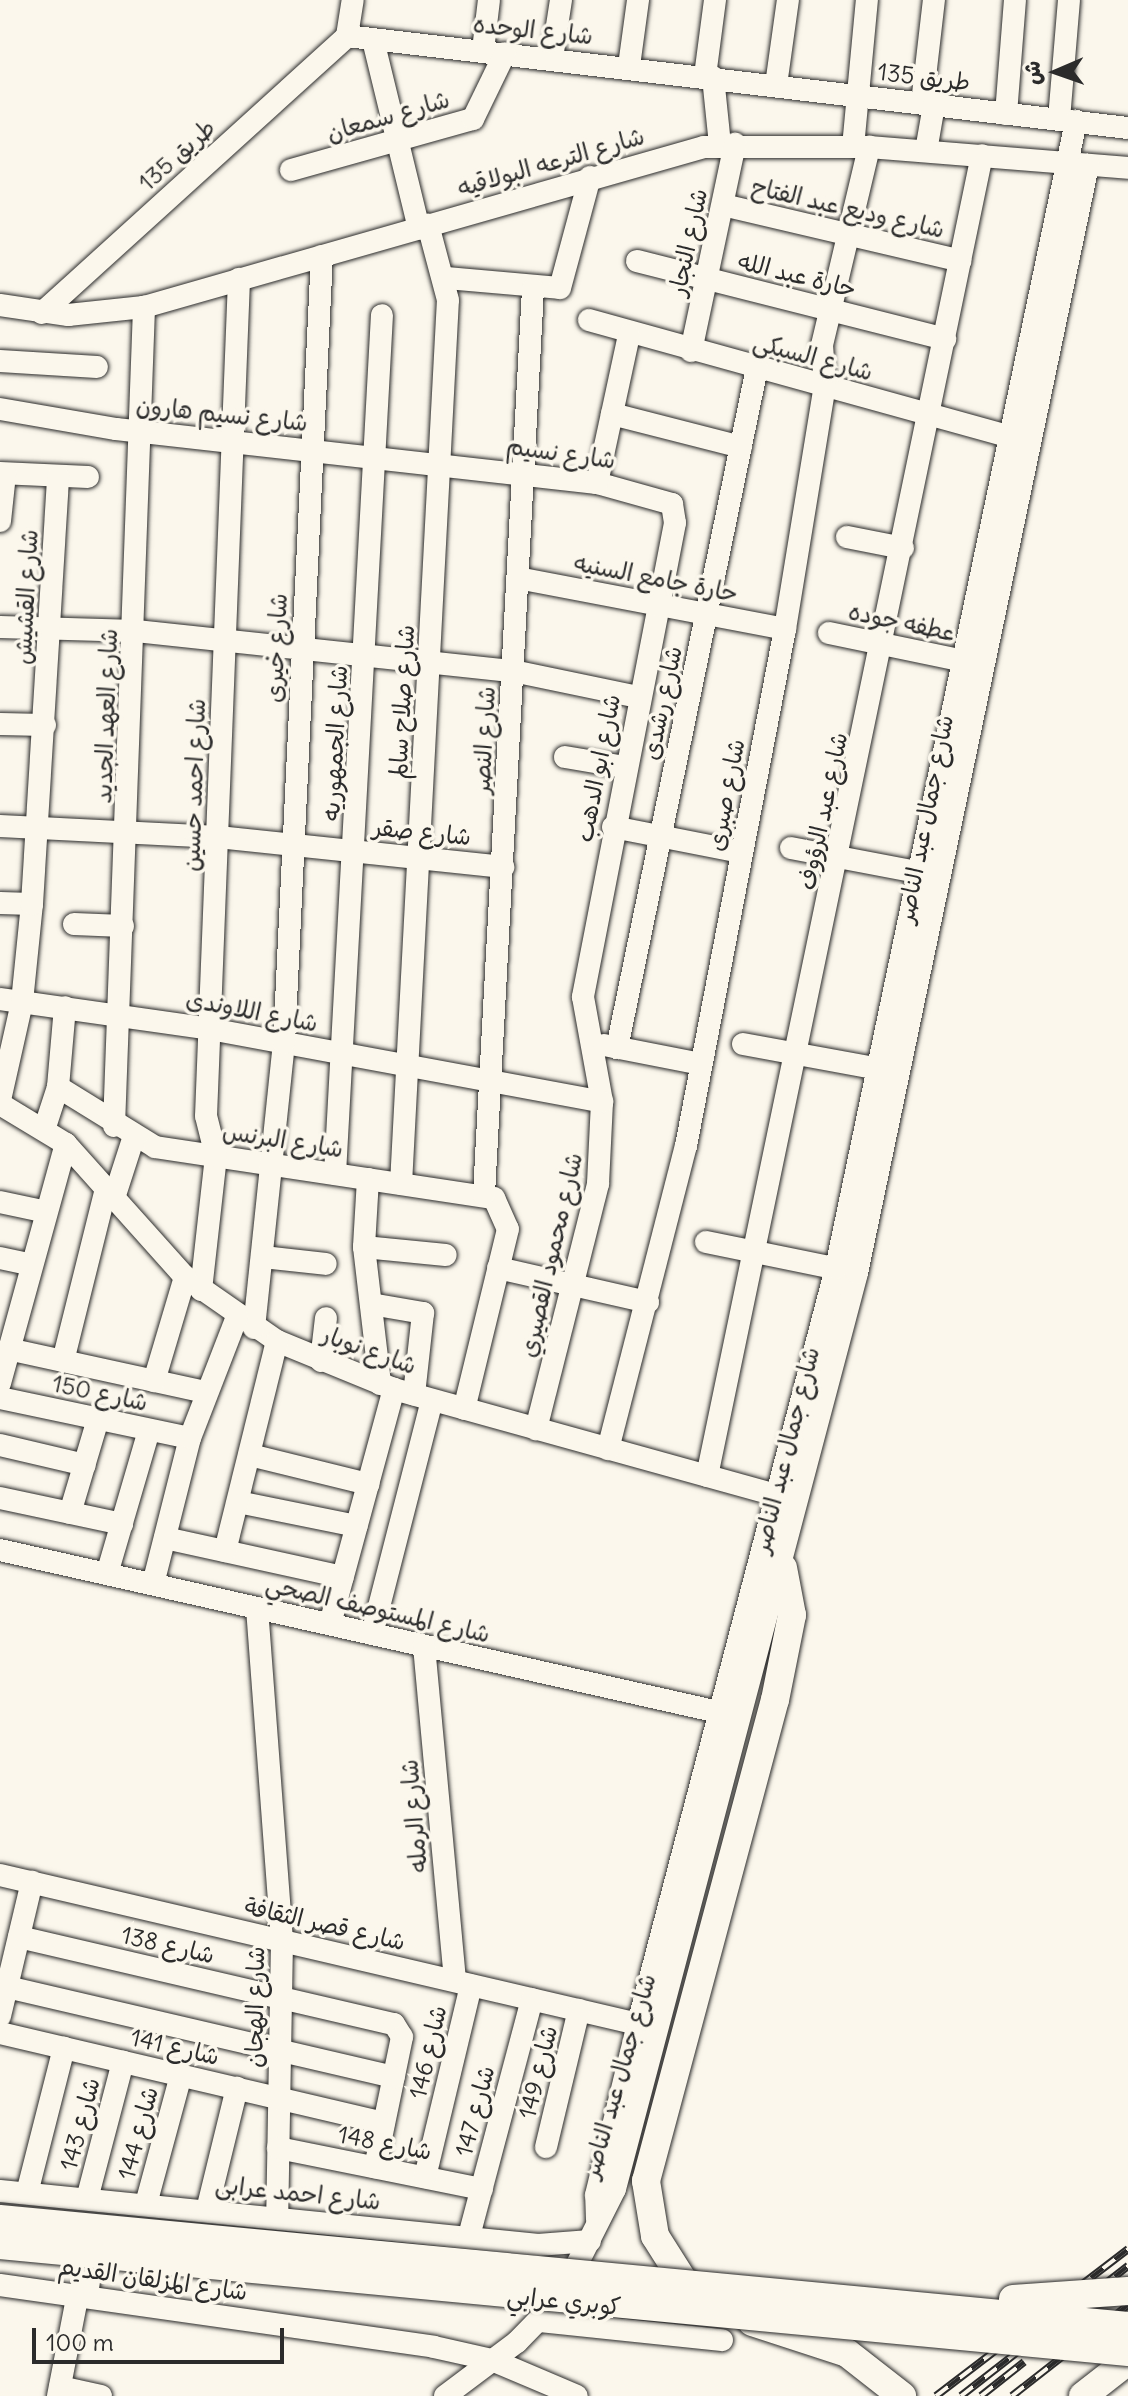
<!DOCTYPE html>
<meta charset="utf-8">
<style>
body{margin:0}
#map{position:relative;width:1128px;height:2396px;overflow:hidden;background:#fbf7ec;font-family:Delius,"Playpen Sans Arabic",sans-serif}
div>[style]{position:absolute}
[style*='--x']{left:calc(var(--x)*1px);top:calc(var(--y)*1px);width:calc(var(--w)*1px);rotate:calc(var(--a)*1deg)}
.roads{filter:drop-shadow(0 0 2px #2b2b2b) drop-shadow(0 0 2px #2b2b2b)}
.minor>*{height:22px;margin:-11px;padding:0 11px;transform-origin:11px;border-radius:11px;background:#fbf7ec}
.major>*{height:28px;margin:-14px;padding:0 14px;transform-origin:14px;border-radius:14px;background:#fbf7ec}
.rail>*{height:8px;margin-top:-4px;transform-origin:0;background:repeating-linear-gradient(90deg,#fbf7ec 0 15px,#2b2b2b 0 30px);box-sizing:border-box;border-block:2px solid #2b2b2b}
.bridges{filter:drop-shadow(0 0 2px #2b2b2b) drop-shadow(0 0 2px #2b2b2b)}
.major-bridge>*{height:28px;margin:-14px;padding:0 14px;transform-origin:14px;border-radius:14px;background:#fbf7ec}
span{translate:-50% -50%;white-space:nowrap;text-align:center;line-height:1.15;-webkit-text-stroke:7px #fbf7ec;paint-order:stroke}
.street-label{font-size:24px;color:#2b2b2b}
.north{position:absolute;left:1016px;top:32px;width:80px;height:80px;-webkit-text-stroke:6px #fbf7ec;paint-order:stroke;rotate:268deg;font-size:22px;font-weight:700;line-height:32px;text-align:center;color:#2b2b2b}
.north::after{content:'';display:block;margin:auto;width:28px;height:36px;background:#2b2b2b;clip-path:polygon(50% 0,100% 100%,50% 72%,0 100%)}
.scale{position:absolute;left:32px;top:2328px;width:252px;height:36px;box-sizing:border-box;border:4px solid #2b2b2b;border-top:0;padding-left:10px;font-size:24px;line-height:28px;white-space:nowrap;color:#2b2b2b;-webkit-text-stroke:6px #fbf7ec;paint-order:stroke}
</style>
<div id="map">
<div class="roads">
<div class="minor">
<div style="--x:347;--y:36;--w:786;--a:6.72"></div>
<div style="--x:347;--y:36;--w:36;--a:-81"></div>
<div style="--x:373;--y:40;--w:194;--a:76.3"></div>
<div style="--x:483;--y:50;--w:50;--a:-83.2"></div>
<div style="--x:552;--y:58;--w:59;--a:-81.2"></div>
<div style="--x:629;--y:66;--w:67;--a:-82.2"></div>
<div style="--x:705;--y:76;--w:77;--a:-82.5"></div>
<div style="--x:713;--y:77;--w:68;--a:84.1"></div>
<div style="--x:776;--y:85;--w:86;--a:-82"></div>
<div style="--x:922;--y:103;--w:104;--a:-83.4"></div>
<div style="--x:1006;--y:114;--w:114;--a:-85.5"></div>
<div style="--x:1059;--y:119;--w:119;--a:-85.2"></div>
<div style="--x:853;--y:147;--w:148;--a:-84.6"></div>
<div style="--x:926;--y:151;--w:47;--a:-80.1"></div>
<div style="--x:291;--y:170;--w:189;--a:-15.7"></div>
<div style="--x:473;--y:119;--w:73;--a:-64.1"></div>
<div style="--x:723;--y:205;--w:244;--a:13.2"></div>
<div style="--x:637;--y:261;--w:318;--a:14.2"></div>
<div style="--x:446;--y:278;--w:114;--a:5"></div>
<div style="--x:560;--y:288;--w:115;--a:-74.9"></div>
<div style="--x:0;--y:305;--w:69;--a:8.4"></div>
<div style="--x:68;--y:315;--w:76;--a:-6"></div>
<div style="--x:144;--y:307;--w:582;--a:-15.95"></div>
<div style="--x:704;--y:147;--w:165;--a:0"></div>
<div style="--x:869;--y:147;--w:260;--a:4.6"></div>
<div style="--x:42;--y:313;--w:412;--a:-42.2"></div>
<div style="--x:589;--y:320;--w:449;--a:15.5"></div>
<div style="--x:691;--y:351;--w:212;--a:-78"></div>
<div style="--x:0;--y:361;--w:97;--a:3.5"></div>
<div style="--x:0;--y:409;--w:118;--a:9.8"></div>
<div style="--x:116;--y:429;--w:484;--a:6.4"></div>
<div style="--x:597;--y:483;--w:78;--a:15.6"></div>
<div style="--x:672;--y:504;--w:19;--a:81"></div>
<div style="--x:675;--y:523;--w:483;--a:101"></div>
<div style="--x:583;--y:997;--w:107;--a:79.7"></div>
<div style="--x:602;--y:1102;--w:82;--a:92.8"></div>
<div style="--x:598;--y:1184;--w:253;--a:104.2"></div>
<div style="--x:612;--y:414;--w:133;--a:14.3"></div>
<div style="--x:0;--y:473;--w:88;--a:2.6"></div>
<div style="--x:597;--y:483;--w:151;--a:-77.8"></div>
<div style="--x:0;--y:521;--w:47;--a:-83.9"></div>
<div style="--x:847;--y:537;--w:57;--a:11.1"></div>
<div style="--x:518;--y:578;--w:272;--a:10.8"></div>
<div style="--x:0;--y:627;--w:136;--a:1.7"></div>
<div style="--x:136;--y:631;--w:379;--a:6.1"></div>
<div style="--x:513;--y:671;--w:129;--a:11.7"></div>
<div style="--x:829;--y:633;--w:138;--a:11.7"></div>
<div style="--x:0;--y:724;--w:45;--a:1.3"></div>
<div style="--x:565;--y:757;--w:61;--a:9.5"></div>
<div style="--x:0;--y:826;--w:218;--a:2.9"></div>
<div style="--x:218;--y:837;--w:287;--a:6"></div>
<div style="--x:613;--y:827;--w:130;--a:11.1"></div>
<div style="--x:791;--y:848;--w:144;--a:10.8"></div>
<div style="--x:0;--y:903;--w:32;--a:2"></div>
<div style="--x:74;--y:924;--w:49;--a:2.3"></div>
<div style="--x:0;--y:999;--w:212;--a:8.1"></div>
<div style="--x:210;--y:1029;--w:399;--a:10.5"></div>
<div style="--x:743;--y:1044;--w:138;--a:10.4"></div>
<div style="--x:604;--y:1045;--w:99;--a:11.1"></div>
<div style="--x:617;--y:1048;--w:694;--a:-78.37"></div>
<div style="--x:58;--y:1087;--w:114;--a:31.7"></div>
<div style="--x:155;--y:1147;--w:343;--a:8.6"></div>
<div style="--x:494;--y:1198;--w:34;--a:66"></div>
<div style="--x:508;--y:1229;--w:185;--a:103.7"></div>
<div style="--x:0;--y:1100;--w:100;--a:-77.3"></div>
<div style="--x:22;--y:1002;--w:99;--a:-84.2"></div>
<div style="--x:32;--y:904;--w:428;--a:-86.5"></div>
<div style="--x:0;--y:1104;--w:77;--a:31.2"></div>
<div style="--x:66;--y:1144;--w:178;--a:48.2"></div>
<div style="--x:185;--y:1277;--w:112;--a:34.8"></div>
<div style="--x:277;--y:1341;--w:126;--a:22.3"></div>
<div style="--x:394;--y:1389;--w:412;--a:15.5"></div>
<div style="--x:114;--y:1126;--w:820;--a:-87.9"></div>
<div style="--x:45;--y:1127;--w:42;--a:-72"></div>
<div style="--x:58;--y:1087;--w:80;--a:-85"></div>
<div style="--x:335;--y:1174;--w:860;--a:-86.87"></div>
<div style="--x:368;--y:1179;--w:68;--a:93.4"></div>
<div style="--x:364;--y:1247;--w:138;--a:83.3"></div>
<div style="--x:401;--y:1184;--w:885;--a:-86.96"></div>
<div style="--x:448;--y:300;--w:78;--a:-104.9"></div>
<div style="--x:484;--y:1194;--w:906;--a:-86.9"></div>
<div style="--x:114;--y:1198;--w:62;--a:-72.1"></div>
<div style="--x:0;--y:1202;--w:43;--a:12.1"></div>
<div style="--x:706;--y:1242;--w:145;--a:11.5"></div>
<div style="--x:364;--y:1247;--w:82;--a:5.6"></div>
<div style="--x:263;--y:1257;--w:63;--a:6.3"></div>
<div style="--x:0;--y:1258;--w:30;--a:12"></div>
<div style="--x:498;--y:1268;--w:154;--a:12.8"></div>
<div style="--x:201;--y:1290;--w:135;--a:-83.6"></div>
<div style="--x:216;--y:1156;--w:41;--a:-104"></div>
<div style="--x:206;--y:1116;--w:838;--a:-87.74"></div>
<div style="--x:371;--y:1304;--w:53;--a:9.8"></div>
<div style="--x:423;--y:1313;--w:82;--a:96.3"></div>
<div style="--x:254;--y:1328;--w:287;--a:-84"></div>
<div style="--x:284;--y:1043;--w:788;--a:-87.24"></div>
<div style="--x:8;--y:1349;--w:203;--a:12.3"></div>
<div style="--x:63;--y:1361;--w:178;--a:-76"></div>
<div style="--x:321;--y:1361;--w:43;--a:-83.4"></div>
<div style="--x:154;--y:1381;--w:109;--a:-73.4"></div>
<div style="--x:0;--y:1383;--w:248;--a:-74.6"></div>
<div style="--x:0;--y:1398;--w:194;--a:11.9"></div>
<div style="--x:0;--y:1445;--w:87;--a:13.2"></div>
<div style="--x:608;--y:1449;--w:313;--a:-75.6"></div>
<div style="--x:686;--y:1146;--w:526;--a:-79.16"></div>
<div style="--x:785;--y:629;--w:246;--a:-80.7"></div>
<div style="--x:825;--y:386;--w:41;--a:-94.2"></div>
<div style="--x:822;--y:345;--w:204;--a:-76.6"></div>
<div style="--x:250;--y:1455;--w:122;--a:13.8"></div>
<div style="--x:707;--y:1476;--w:1349;--a:-78.24"></div>
<div style="--x:0;--y:1498;--w:125;--a:12"></div>
<div style="--x:238;--y:1502;--w:121;--a:11.4"></div>
<div style="--x:70;--y:1513;--w:98;--a:-73.4"></div>
<div style="--x:165;--y:1538;--w:182;--a:12.4"></div>
<div style="--x:0;--y:1550;--w:754;--a:12.71"></div>
<div style="--x:225;--y:1551;--w:216;--a:-76.1"></div>
<div style="--x:107;--y:1574;--w:150;--a:-73.7"></div>
<div style="--x:153;--y:1584;--w:151;--a:-75.8"></div>
<div style="--x:190;--y:1438;--w:130;--a:-68.8"></div>
<div style="--x:257;--y:1608;--w:334;--a:85.7"></div>
<div style="--x:282;--y:1941;--w:275;--a:91"></div>
<div style="--x:330;--y:1624;--w:244;--a:-74.8"></div>
<div style="--x:372;--y:1634;--w:241;--a:-75.6"></div>
<div style="--x:424;--y:1646;--w:336;--a:84.7"></div>
<div style="--x:0;--y:1875;--w:655;--a:13.15"></div>
<div style="--x:19;--y:1937;--w:385;--a:13.1"></div>
<div style="--x:394;--y:2024;--w:15;--a:58"></div>
<div style="--x:402;--y:2037;--w:133;--a:101.7"></div>
<div style="--x:7;--y:1987;--w:397;--a:13.1"></div>
<div style="--x:0;--y:2016;--w:138;--a:-76.6"></div>
<div style="--x:0;--y:2033;--w:394;--a:13.2"></div>
<div style="--x:546;--y:2147;--w:141;--a:-76.5"></div>
<div style="--x:278;--y:2148;--w:208;--a:11.4"></div>
<div style="--x:425;--y:2177;--w:197;--a:-76.5"></div>
<div style="--x:0;--y:2191;--w:541;--a:5.73"></div>
<div style="--x:538;--y:2245;--w:52;--a:-4.4"></div>
<div style="--x:27;--y:2193;--w:150;--a:-75.7"></div>
<div style="--x:87;--y:2199;--w:142;--a:-75.3"></div>
<div style="--x:146;--y:2204;--w:134;--a:-74.8"></div>
<div style="--x:207;--y:2210;--w:126;--a:-76.2"></div>
<div style="--x:597;--y:2219;--w:24;--a:-92"></div>
<div style="--x:596;--y:2195;--w:176;--a:-76.2"></div>
<div style="--x:638;--y:2024;--w:781;--a:-75.32"></div>
<div style="--x:836;--y:1268;--w:1172;--a:-78.18"></div>
<div style="--x:469;--y:2236;--w:245;--a:-75.1"></div>
<div style="--x:0;--y:2285;--w:438;--a:8.1"></div>
<div style="--x:434;--y:2347;--w:59;--a:12.6"></div>
<div style="--x:492;--y:2360;--w:92;--a:23"></div>
<div style="--x:87;--y:2295;--w:56;--a:-81.7"></div>
<div style="--x:540;--y:2321;--w:183;--a:6"></div>
<div style="--x:60;--y:2387;--w:42;--a:12.4"></div>
<div style="--x:58;--y:2396;--w:105;--a:-79"></div>
<div style="--x:445;--y:2396;--w:90;--a:-36.9"></div>
<div style="--x:517;--y:2342;--w:62;--a:-45.7"></div>
<div style="--x:560;--y:2298;--w:122;--a:-63.2"></div>
<div style="--x:615;--y:2189;--w:947;--a:-75.2"></div>
<div style="--x:857;--y:1273;--w:1132;--a:-78.22"></div>
</div>
<div class="major">
<div style="--x:686;--y:2285;--w:58;--a:-122.3"></div>
<div style="--x:655;--y:2236;--w:56;--a:-99.3"></div>
<div style="--x:646;--y:2181;--w:498;--a:-75"></div>
<div style="--x:775;--y:1700;--w:87;--a:-78.7"></div>
<div style="--x:792;--y:1615;--w:48;--a:-100.8"></div>
<div style="--x:752;--y:2322;--w:100;--a:18.1"></div>
<div style="--x:847;--y:2353;--w:70;--a:38"></div>
<div style="--x:1083;--y:2396;--w:57;--a:-37.9"></div>
</div>
</div>
<div class="rail">
<div style="--x:936;--y:2396;--w:242;--a:-37.4"></div>
<div style="--x:961;--y:2396;--w:212;--a:-37.9"></div>
<div style="--x:981;--y:2396;--w:55;--a:-38.3"></div>
<div style="--x:1012;--y:2396;--w:147;--a:-38.1"></div>
</div>
<div class="bridges">
<div class="major-bridge">
<div style="--x:0;--y:2219;--w:1133;--a:5.42"></div>
<div style="--x:0;--y:2245;--w:1133;--a:5.42"></div>
<div style="--x:1013;--y:2299;--w:115;--a:-4"></div>
</div>
</div>
<div class="street-label">
<span style="left:533px;top:30px;rotate:6deg">شارع الوحده</span>
<span style="left:924px;top:77px;rotate:7deg">طريق 135</span>
<span style="left:388px;top:116px;rotate:-16deg">شارع سمعان</span>
<span style="left:177px;top:155px;rotate:-42deg">طريق 135</span>
<span style="left:551px;top:162px;rotate:-16deg">شارع الترعه البولاقيه</span>
<span style="left:848px;top:208px;rotate:13deg">شارع وديع عبد الفتاح</span>
<span style="left:688px;top:242px;rotate:-78deg">شارع النجار</span>
<span style="left:797px;top:275px;rotate:14deg">حارة عبد الله</span>
<span style="left:813px;top:357px;rotate:15deg">شارع السبكى</span>
<span style="left:222px;top:414px;rotate:6deg">شارع نسيم هارون</span>
<span style="left:561px;top:453px;rotate:8deg">شارع نسيم</span>
<span style="left:656px;top:578px;rotate:11deg">حارة جامع السنيه</span>
<span style="left:26px;top:597px;rotate:-87deg">شارع القشيش</span>
<span style="left:902px;top:622px;rotate:12deg">عطفه جوده</span>
<span style="left:276px;top:648px;rotate:-87deg">شارع خيرى</span>
<span style="left:402px;top:702px;rotate:-87deg">شارع صلاح سالم</span>
<span style="left:662px;top:703px;rotate:-78deg">شارع رشدى</span>
<span style="left:106px;top:716px;rotate:-88deg">شارع العهد الجديد</span>
<span style="left:484px;top:740px;rotate:-87deg">شارع النصر</span>
<span style="left:335px;top:743px;rotate:-87deg">شارع الجمهوريه</span>
<span style="left:598px;top:768px;rotate:-79deg">شارع ابو الدهب</span>
<span style="left:194px;top:785px;rotate:-88deg">شارع احمد حسين</span>
<span style="left:726px;top:795px;rotate:-79deg">شارع صبرى</span>
<span style="left:823px;top:811px;rotate:-78deg">شارع عبد الرؤوف</span>
<span style="left:925px;top:819px;rotate:-79deg">شارع جمال عبد الناصر</span>
<span style="left:422px;top:832px;rotate:6deg">شارع صقر</span>
<span style="left:252px;top:1011px;rotate:11deg">شارع اللاوندى</span>
<span style="left:283px;top:1140px;rotate:9deg">شارع البرنس</span>
<span style="left:551px;top:1255px;rotate:-77deg">شارع محمود القصيري</span>
<span style="left:369px;top:1350px;rotate:20deg">شارع نوبار</span>
<span style="left:100px;top:1393px;rotate:12deg">شارع 150</span>
<span style="left:786px;top:1450px;rotate:-76deg">شارع جمال عبد الناصر</span>
<span style="left:378px;top:1609px;rotate:13deg">شارع المستوصف الصحي</span>
<span style="left:414px;top:1816px;rotate:-95deg">شارع الرمله</span>
<span style="left:325px;top:1924px;rotate:13deg">شارع قصر الثقافة</span>
<span style="left:168px;top:1945px;rotate:13deg">شارع 138</span>
<span style="left:255px;top:2007px;rotate:-89deg">شارع الهجان</span>
<span style="left:175px;top:2047px;rotate:13deg">شارع 141</span>
<span style="left:428px;top:2052px;rotate:-77deg">شارع 146</span>
<span style="left:538px;top:2072px;rotate:-76deg">شارع 149</span>
<span style="left:619px;top:2076px;rotate:-74deg">شارع جمال عبد الناصر</span>
<span style="left:475px;top:2111px;rotate:-75deg">شارع 147</span>
<span style="left:80px;top:2124px;rotate:-75deg">شارع 143</span>
<span style="left:138px;top:2133px;rotate:-75deg">شارع 144</span>
<span style="left:385px;top:2143px;rotate:11deg">شارع 148</span>
<span style="left:298px;top:2193px;rotate:6deg">شارع احمد عرابى</span>
<span style="left:153px;top:2279px;rotate:8deg">شارع المزلقان القديم</span>
<span style="left:564px;top:2301px;rotate:6deg">كوبري عرابي</span>
</div>
<div class="north">ش</div>
<div class="scale">100 m</div>
</div>
